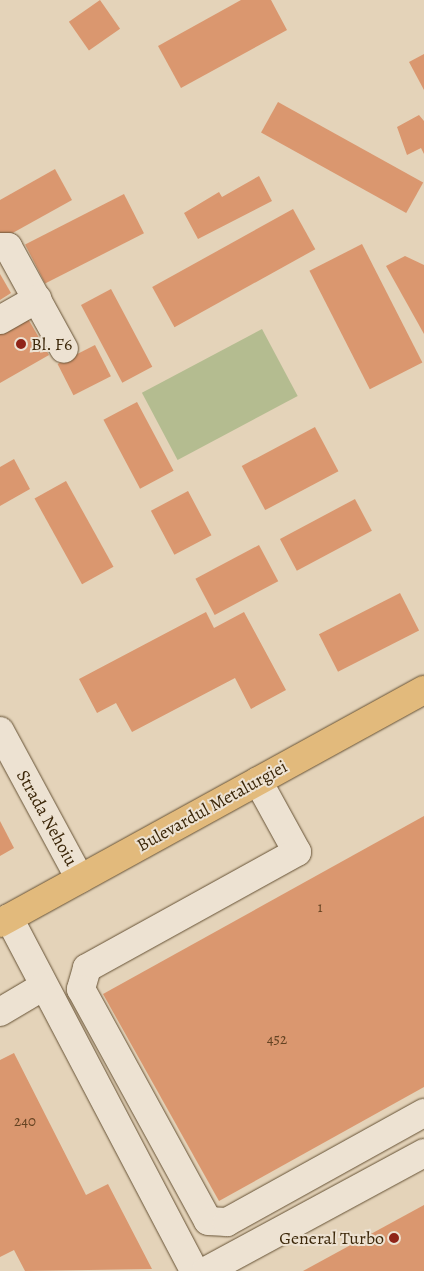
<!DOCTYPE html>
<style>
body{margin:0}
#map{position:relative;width:424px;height:1271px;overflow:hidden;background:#e4d3b9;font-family:Alegreya,serif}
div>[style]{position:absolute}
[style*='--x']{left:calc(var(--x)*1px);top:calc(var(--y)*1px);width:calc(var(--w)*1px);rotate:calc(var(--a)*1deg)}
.green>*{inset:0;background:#b4bc90;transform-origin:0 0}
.building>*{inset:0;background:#da976f;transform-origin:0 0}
.roads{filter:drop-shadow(0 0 1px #665235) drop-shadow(0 0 1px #665235)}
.minor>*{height:28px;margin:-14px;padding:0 14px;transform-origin:14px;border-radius:14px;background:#ede2d2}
.major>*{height:28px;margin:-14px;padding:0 14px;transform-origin:14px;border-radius:14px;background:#e2ba7c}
.dots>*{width:14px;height:14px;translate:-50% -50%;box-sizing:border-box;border:2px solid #ede2d2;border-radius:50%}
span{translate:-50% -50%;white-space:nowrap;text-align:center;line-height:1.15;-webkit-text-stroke:4px #ede2d2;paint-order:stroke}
.number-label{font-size:15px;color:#644322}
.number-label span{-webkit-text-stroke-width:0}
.poi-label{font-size:18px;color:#3c2709}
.left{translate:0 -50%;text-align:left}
.right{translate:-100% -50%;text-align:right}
.street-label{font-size:18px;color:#3c2709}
</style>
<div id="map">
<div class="green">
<div style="left:262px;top:329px;width:76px;height:136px;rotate:62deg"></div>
</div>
<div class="building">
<div style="left:100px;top:0;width:35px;height:38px;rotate:55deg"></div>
<div style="clip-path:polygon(241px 0,271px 0,287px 30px,181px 88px,158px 46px)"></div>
<div style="clip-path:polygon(424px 54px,424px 90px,409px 62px)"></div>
<div style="left:278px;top:102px;width:166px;height:35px;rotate:29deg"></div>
<div style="clip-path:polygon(419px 115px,424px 121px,424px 154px,421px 148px,407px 155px,397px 127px)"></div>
<div style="clip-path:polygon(55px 169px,72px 200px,0 240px,0 200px)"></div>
<div style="clip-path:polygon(259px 176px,272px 201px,198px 239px,184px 213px,219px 192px,222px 197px)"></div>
<div style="left:124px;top:194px;width:44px;height:111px;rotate:63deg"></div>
<div style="left:293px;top:209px;width:46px;height:161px;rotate:61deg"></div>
<div style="left:362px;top:244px;width:133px;height:59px;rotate:63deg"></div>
<div style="clip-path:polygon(405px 256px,424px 265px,424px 334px,386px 266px)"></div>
<div style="clip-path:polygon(0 274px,11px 293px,0 300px)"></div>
<div style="left:111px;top:289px;width:88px;height:34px;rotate:62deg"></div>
<div style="clip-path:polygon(27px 317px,49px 355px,0 383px,0 333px)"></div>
<div style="left:95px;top:345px;width:35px;height:42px;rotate:63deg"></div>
<div style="left:137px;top:402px;width:78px;height:38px;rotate:62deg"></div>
<div style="left:315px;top:427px;width:50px;height:83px;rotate:62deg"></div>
<div style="clip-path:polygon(14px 459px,30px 489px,0 506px,0 467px)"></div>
<div style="left:66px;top:481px;width:98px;height:36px;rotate:61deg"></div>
<div style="left:188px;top:491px;width:50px;height:42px;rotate:62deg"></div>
<div style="left:355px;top:499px;width:36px;height:85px;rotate:62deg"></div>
<div style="left:259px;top:545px;width:41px;height:72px;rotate:62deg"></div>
<div style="left:400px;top:593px;width:42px;height:91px;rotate:63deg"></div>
<div style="clip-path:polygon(206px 612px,214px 628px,244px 612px,286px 690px,251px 709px,235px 678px,132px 732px,116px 703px,97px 713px,79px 679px)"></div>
<div style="clip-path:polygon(424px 816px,424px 1087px,219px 1201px,103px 994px)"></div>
<div style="clip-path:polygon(0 821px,14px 848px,0 856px)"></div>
<div style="clip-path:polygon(14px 1053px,86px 1195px,108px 1184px,152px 1269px,25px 1271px,14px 1250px,0 1257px,0 1060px)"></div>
<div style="clip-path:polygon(424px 1205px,424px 1271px,303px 1271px)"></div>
</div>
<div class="roads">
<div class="minor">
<div style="--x:0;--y:247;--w:8;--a:0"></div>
<div style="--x:8;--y:247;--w:116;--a:61.2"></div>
<div style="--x:0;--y:320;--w:43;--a:-29.6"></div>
<div style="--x:0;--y:731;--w:168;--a:61.6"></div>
<div style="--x:258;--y:781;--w:81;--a:61.2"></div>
<div style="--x:297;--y:852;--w:240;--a:151.1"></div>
<div style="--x:87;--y:968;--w:22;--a:106"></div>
<div style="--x:81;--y:989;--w:264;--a:61.3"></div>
<div style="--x:208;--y:1221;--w:19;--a:3"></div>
<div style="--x:227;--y:1222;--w:225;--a:-29"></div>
<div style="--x:9;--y:918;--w:399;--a:62.3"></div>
<div style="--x:0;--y:1012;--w:51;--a:-30.6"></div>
<div style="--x:206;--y:1271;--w:248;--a:-28.4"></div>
</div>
<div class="major">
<div style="--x:0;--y:923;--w:484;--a:-28.8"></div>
</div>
</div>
<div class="dots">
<div style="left:21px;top:344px;background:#8f2418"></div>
<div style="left:394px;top:1238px;background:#8f2418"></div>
</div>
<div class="number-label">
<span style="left:320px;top:908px">1</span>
<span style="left:277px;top:1040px">452</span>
<span style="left:25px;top:1122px">240</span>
</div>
<div class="poi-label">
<span class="left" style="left:31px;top:344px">Bl. F6</span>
<span class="right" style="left:384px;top:1238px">General Turbo</span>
</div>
<div class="street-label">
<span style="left:212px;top:806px;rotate:-29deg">Bulevardul Metalurgiei</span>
<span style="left:47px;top:818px;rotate:61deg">Strada Nehoiu</span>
</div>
</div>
